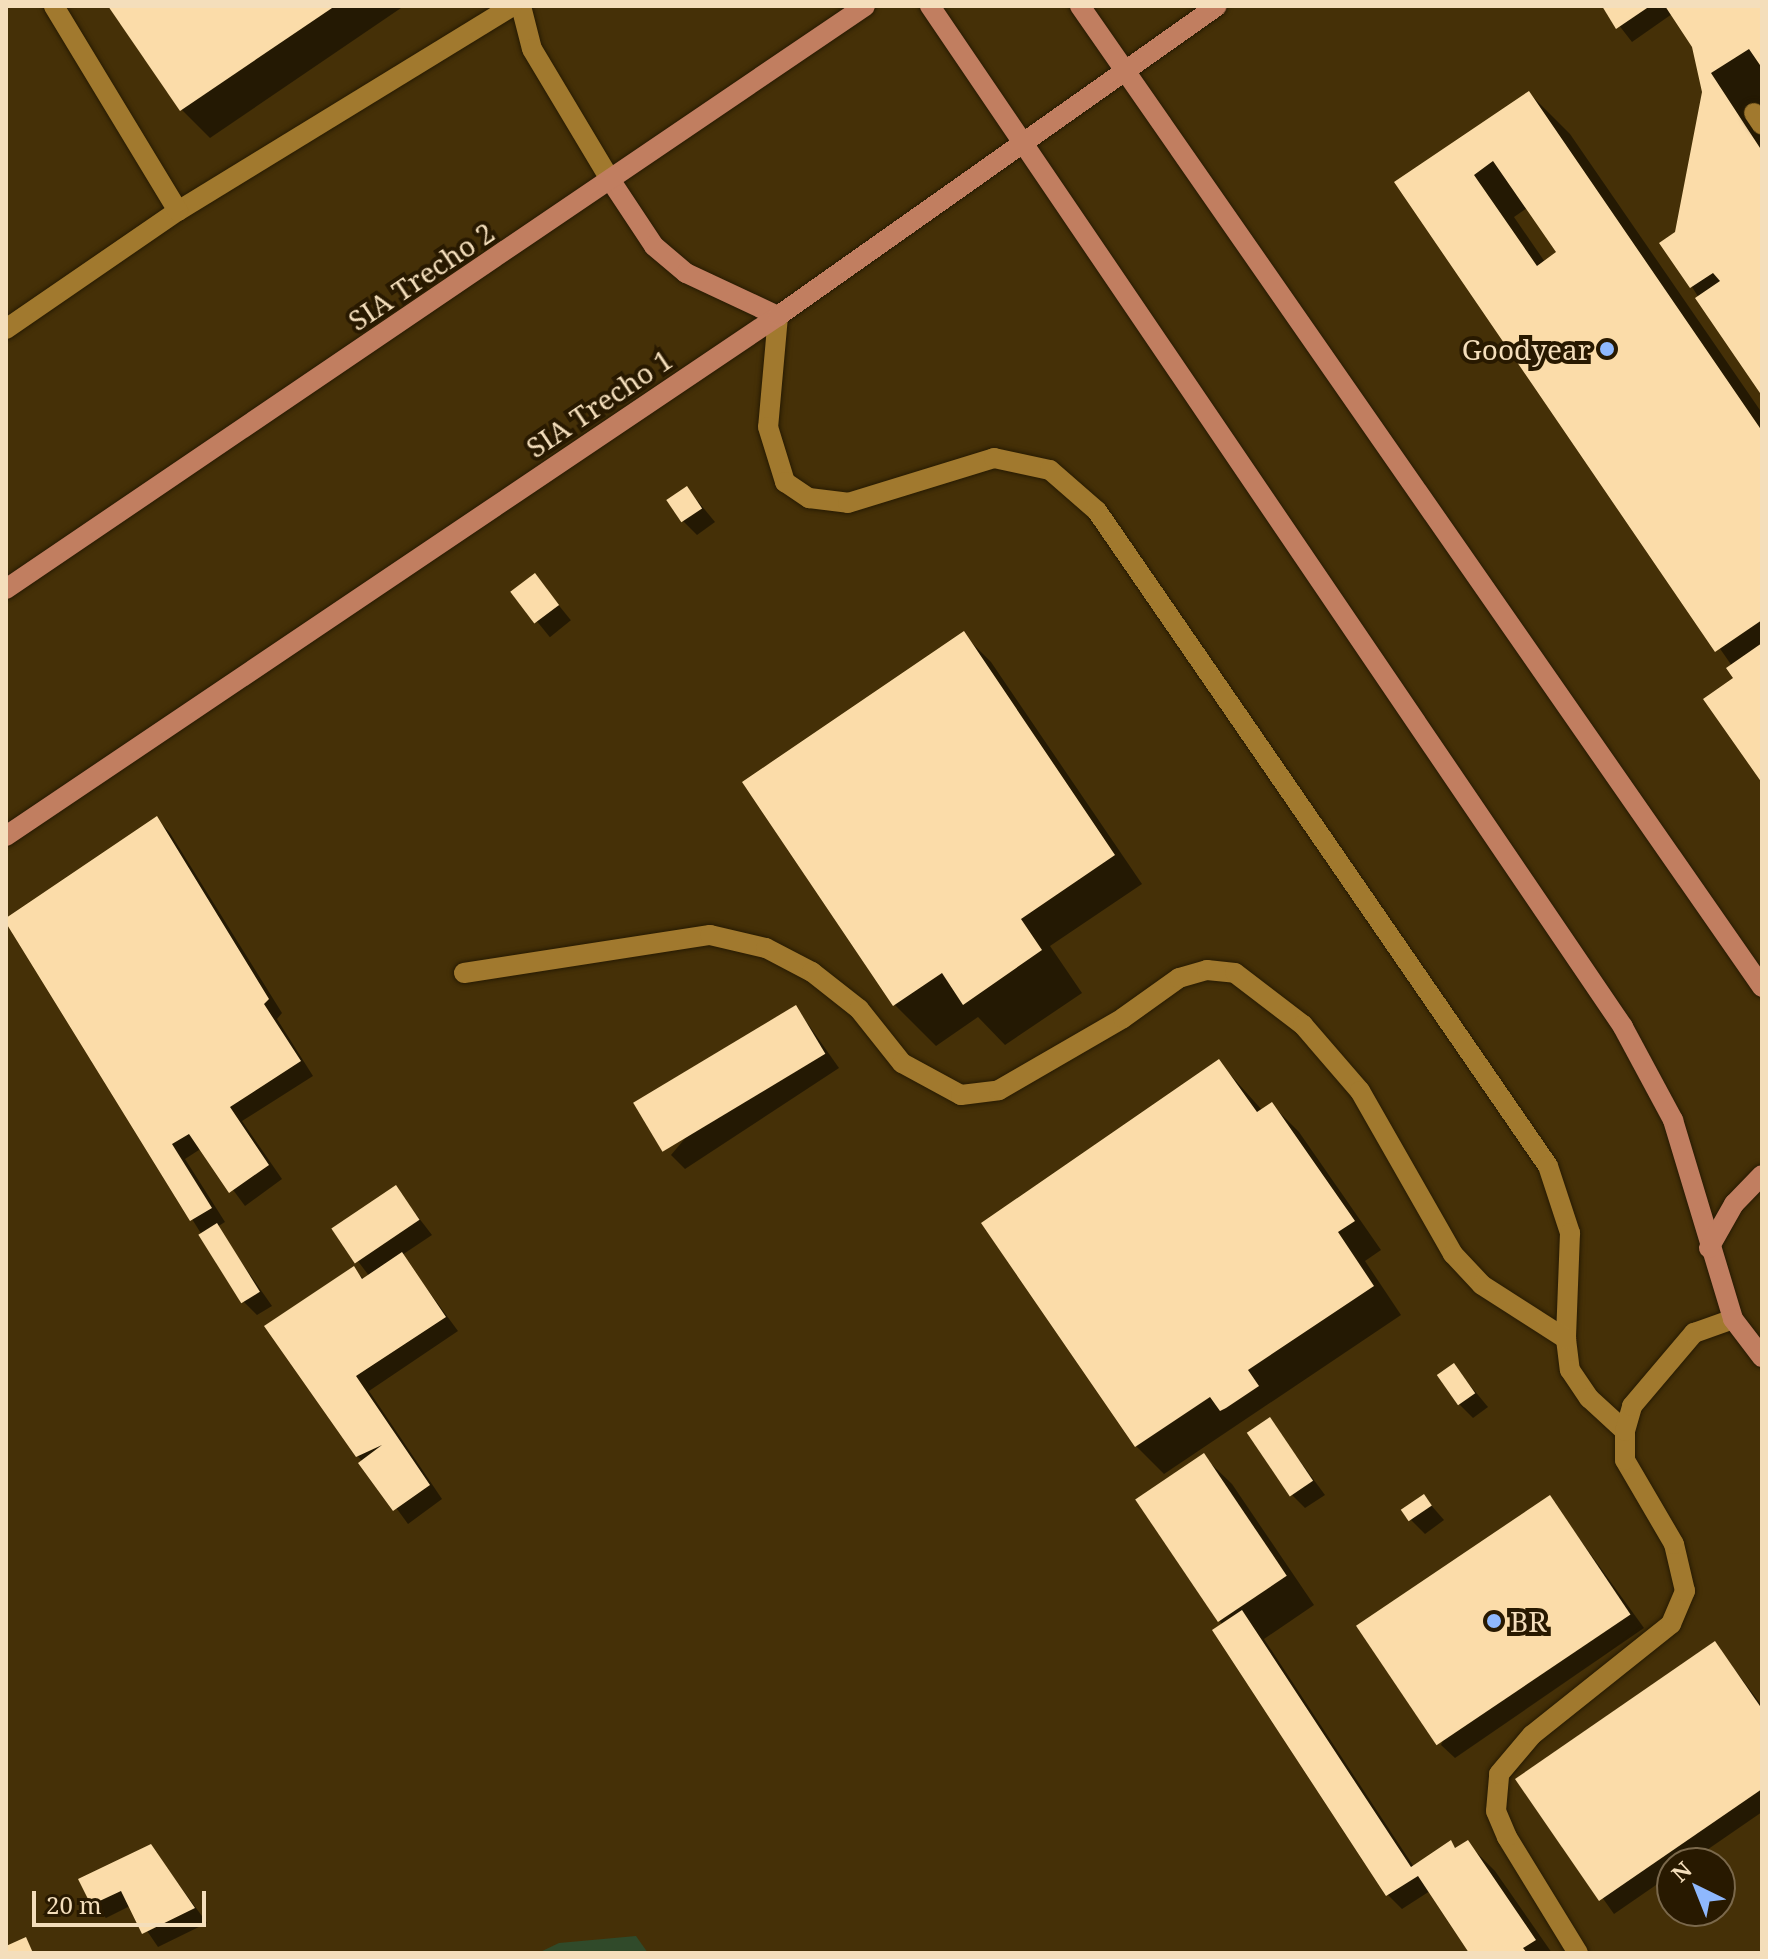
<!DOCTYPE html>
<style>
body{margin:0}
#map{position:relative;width:1768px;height:1959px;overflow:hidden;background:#453007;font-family:"Noto Serif",serif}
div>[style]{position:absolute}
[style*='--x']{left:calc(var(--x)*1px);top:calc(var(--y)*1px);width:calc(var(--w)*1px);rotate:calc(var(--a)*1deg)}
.green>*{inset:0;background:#304a2a}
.shadow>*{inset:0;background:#0007;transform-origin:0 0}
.building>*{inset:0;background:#fbdca9;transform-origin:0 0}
.roads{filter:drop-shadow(0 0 2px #261a03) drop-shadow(0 0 2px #261a03)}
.minor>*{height:20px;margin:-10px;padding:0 10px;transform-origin:10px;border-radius:10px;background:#a1792e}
.major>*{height:20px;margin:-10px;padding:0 10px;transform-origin:10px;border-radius:10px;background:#c17e60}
.dots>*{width:22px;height:22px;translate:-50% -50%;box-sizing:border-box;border:4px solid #281900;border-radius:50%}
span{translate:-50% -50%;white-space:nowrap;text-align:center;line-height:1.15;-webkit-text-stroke:8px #281900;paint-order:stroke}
.street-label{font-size:28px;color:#f4debb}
.poi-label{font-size:28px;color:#f4debb}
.right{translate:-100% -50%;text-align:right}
.left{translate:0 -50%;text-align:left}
.frame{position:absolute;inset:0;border:8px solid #f4debb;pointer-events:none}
.north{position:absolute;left:1656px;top:1847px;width:80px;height:80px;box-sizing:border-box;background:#281900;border:2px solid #7a684b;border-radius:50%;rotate:317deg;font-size:22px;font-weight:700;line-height:32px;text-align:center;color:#f4debb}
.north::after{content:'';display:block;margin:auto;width:28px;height:36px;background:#8fb8fd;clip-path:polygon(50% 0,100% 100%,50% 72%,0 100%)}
.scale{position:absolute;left:32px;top:1891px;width:174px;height:36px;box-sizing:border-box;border:4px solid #f4debb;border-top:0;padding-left:10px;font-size:24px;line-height:28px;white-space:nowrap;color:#f4debb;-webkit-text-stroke:6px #281900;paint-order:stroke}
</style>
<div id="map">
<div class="green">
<div style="clip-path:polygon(636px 1936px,648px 1953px,538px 1953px,559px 1943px)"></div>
</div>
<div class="shadow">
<div style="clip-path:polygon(111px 6px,404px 6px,210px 138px,182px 110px)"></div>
<div style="clip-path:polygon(1604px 6px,1762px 6px,1762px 396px,1692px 287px,1704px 92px,1701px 59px,1672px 14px,1632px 42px)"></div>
<div style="clip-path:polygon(evenodd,1529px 93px,1570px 134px,1762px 413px,1762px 780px,1732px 666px,1397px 182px,1529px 93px,1527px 208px,1559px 253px,1545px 262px,1514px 217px,1527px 208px)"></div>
<div style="clip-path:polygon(687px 488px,715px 522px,697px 535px,683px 521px)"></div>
<div style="left:535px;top:576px;width:57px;height:27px;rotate:51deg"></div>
<div style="clip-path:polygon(963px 634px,991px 662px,1142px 884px,1050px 946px,1082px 993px,1005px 1045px,978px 1017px,936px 1046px,895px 1005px,745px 783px)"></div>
<div style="clip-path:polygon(157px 819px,170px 833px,282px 1013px,277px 1019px,313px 1076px,242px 1121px,282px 1179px,245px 1206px,202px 1148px,185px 1159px,225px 1222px,217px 1227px,272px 1306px,257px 1315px,243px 1301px,6px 920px)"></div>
<div style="clip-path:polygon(796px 1007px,839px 1068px,685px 1169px,671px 1155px)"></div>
<div style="clip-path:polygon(1219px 1062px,1262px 1110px,1271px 1104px,1299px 1132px,1381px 1250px,1365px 1261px,1401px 1315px,1164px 1474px,1136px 1446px)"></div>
<div style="clip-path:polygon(395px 1187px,432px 1235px,402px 1255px,458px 1331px,369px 1391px,442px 1499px,408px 1524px,358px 1456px,353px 1269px,365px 1280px,370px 1277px,334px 1230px)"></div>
<div style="clip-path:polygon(1454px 1366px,1488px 1407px,1473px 1418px,1459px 1404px)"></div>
<div style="clip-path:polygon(1269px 1419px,1325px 1495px,1305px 1508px,1291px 1494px)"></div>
<div style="clip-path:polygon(1203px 1456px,1232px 1484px,1314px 1605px,1264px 1639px,1414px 1867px,1450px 1843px,1457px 1849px,1467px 1843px,1495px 1871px,1552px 1953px,1471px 1953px,1430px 1891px,1402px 1909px,1388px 1895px,1220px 1621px)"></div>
<div style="clip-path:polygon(1423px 1496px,1444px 1520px,1425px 1534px,1411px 1520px)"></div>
<div style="clip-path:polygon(1550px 1498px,1644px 1628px,1455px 1758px,1441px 1745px)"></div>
<div style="clip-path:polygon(1715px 1643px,1762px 1706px,1762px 1812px,1688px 1863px,1672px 1863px,1672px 1874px,1614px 1914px,1518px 1779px)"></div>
<div style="clip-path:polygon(151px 1846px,207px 1923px,158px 1947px,130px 1906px,106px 1918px,92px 1904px)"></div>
</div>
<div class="building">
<div style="clip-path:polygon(108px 6px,335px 6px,180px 111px)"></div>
<div style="clip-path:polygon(1602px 6px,1650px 6px,1616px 29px)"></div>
<div style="clip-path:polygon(1665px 6px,1762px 6px,1762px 68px,1749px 49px,1711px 73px,1762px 151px,1762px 396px,1695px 298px,1720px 281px,1713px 273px,1690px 288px,1659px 243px,1675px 232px,1702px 92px,1692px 47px)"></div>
<div style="clip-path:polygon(evenodd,1529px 91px,1762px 431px,1762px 620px,1715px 652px,1394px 182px,1529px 91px,1493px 161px,1556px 252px,1537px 266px,1474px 175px,1493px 161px)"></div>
<div style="left:687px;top:486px;width:27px;height:25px;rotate:56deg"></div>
<div style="left:535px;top:573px;width:40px;height:31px;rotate:53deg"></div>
<div style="clip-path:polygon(964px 631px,1115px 855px,1021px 919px,1042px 950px,963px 1005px,942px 973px,893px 1006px,742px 782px)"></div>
<div style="clip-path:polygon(1762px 643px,1762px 783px,1703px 699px,1733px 678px,1726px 668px)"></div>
<div style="clip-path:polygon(157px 816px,269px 999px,264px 1004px,301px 1061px,230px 1107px,269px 1165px,229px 1193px,189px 1134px,172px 1144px,212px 1208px,190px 1221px,6px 923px,6px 918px)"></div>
<div style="left:796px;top:1005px;width:57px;height:190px;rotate:59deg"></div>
<div style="clip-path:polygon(1219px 1059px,1257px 1112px,1272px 1102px,1355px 1221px,1338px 1232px,1374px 1286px,1248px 1370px,1259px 1386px,1226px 1408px,1220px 1411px,1210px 1397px,1135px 1447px,981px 1223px)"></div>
<div style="left:396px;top:1185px;width:42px;height:78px;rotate:56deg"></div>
<div style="left:217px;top:1223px;width:81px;height:22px;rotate:58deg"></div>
<div style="clip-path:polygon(402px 1252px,446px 1317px,356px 1376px,430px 1485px,393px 1511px,358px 1463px,382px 1445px,356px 1457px,264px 1326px,354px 1266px,362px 1279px)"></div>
<div style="left:1454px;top:1363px;width:37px;height:21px;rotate:55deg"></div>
<div style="left:1270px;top:1417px;width:77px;height:28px;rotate:56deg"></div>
<div style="left:1204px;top:1453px;width:148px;height:83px;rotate:56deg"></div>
<div style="left:1424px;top:1494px;width:14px;height:28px;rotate:56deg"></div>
<div style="left:1550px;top:1495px;width:144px;height:234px;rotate:56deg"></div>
<div style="clip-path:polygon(1242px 1610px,1411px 1867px,1451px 1840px,1455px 1848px,1468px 1840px,1536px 1940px,1523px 1948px,1527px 1953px,1469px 1953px,1418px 1876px,1386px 1896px,1212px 1630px)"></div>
<div style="clip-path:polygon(1715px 1641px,1762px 1709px,1762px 1789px,1599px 1901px,1515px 1779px)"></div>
<div style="clip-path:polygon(151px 1844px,195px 1908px,142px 1934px,121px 1891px,91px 1905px,78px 1879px)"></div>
<div style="clip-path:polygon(26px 1937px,33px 1953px,6px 1953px,6px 1946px)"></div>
</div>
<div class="roads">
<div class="minor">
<div style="--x:521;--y:6;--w:44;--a:75.7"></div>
<div style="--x:532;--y:49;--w:154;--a:59.1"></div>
<div style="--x:1754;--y:113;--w:14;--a:56"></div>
<div style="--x:178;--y:211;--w:392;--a:-31.5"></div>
<div style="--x:778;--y:316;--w:111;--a:95.1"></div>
<div style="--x:768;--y:427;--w:58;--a:72.8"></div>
<div style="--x:785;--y:482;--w:29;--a:34"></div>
<div style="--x:809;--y:498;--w:39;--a:7"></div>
<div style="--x:848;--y:503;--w:153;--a:-17.1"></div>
<div style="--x:994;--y:458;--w:57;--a:12.1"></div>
<div style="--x:1050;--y:470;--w:62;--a:41.1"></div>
<div style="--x:1097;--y:511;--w:795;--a:55.45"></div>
<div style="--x:1548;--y:1166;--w:71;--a:71.8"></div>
<div style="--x:1570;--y:1233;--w:106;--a:92.2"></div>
<div style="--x:1566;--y:1339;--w:31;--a:83"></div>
<div style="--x:1570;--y:1370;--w:34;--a:56"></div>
<div style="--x:1589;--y:1398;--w:49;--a:42.5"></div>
<div style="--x:6;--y:329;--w:209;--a:-34.5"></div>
<div style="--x:178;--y:211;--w:240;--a:-121.2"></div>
<div style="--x:464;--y:973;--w:249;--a:-8.8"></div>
<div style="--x:710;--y:935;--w:57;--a:13.1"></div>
<div style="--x:766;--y:948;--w:52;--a:27.6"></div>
<div style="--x:812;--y:972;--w:60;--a:38.2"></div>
<div style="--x:859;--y:1009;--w:69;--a:51.5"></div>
<div style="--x:902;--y:1063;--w:67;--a:28.5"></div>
<div style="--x:961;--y:1095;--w:38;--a:-7"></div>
<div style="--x:999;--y:1090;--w:143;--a:-30.1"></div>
<div style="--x:1123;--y:1018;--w:69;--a:-35.5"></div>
<div style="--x:1179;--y:978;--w:29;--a:-16"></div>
<div style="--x:1207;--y:970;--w:28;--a:6"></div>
<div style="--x:1235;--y:973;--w:86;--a:37.4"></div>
<div style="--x:1303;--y:1025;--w:87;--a:49.2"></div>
<div style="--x:1360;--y:1091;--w:188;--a:60.3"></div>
<div style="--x:1453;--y:1254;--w:42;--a:46.9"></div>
<div style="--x:1482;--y:1285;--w:100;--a:32.7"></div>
<div style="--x:1578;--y:1953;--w:136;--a:-121.5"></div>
<div style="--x:1507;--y:1837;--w:28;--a:-113"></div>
<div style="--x:1496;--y:1811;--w:37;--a:-85"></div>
<div style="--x:1499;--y:1774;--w:51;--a:-49.8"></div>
<div style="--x:1532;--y:1735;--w:178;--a:-38.6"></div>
<div style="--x:1671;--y:1624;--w:36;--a:-67"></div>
<div style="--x:1685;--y:1591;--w:48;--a:-103.2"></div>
<div style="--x:1674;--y:1544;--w:97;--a:-120.3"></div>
<div style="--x:1625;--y:1460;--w:29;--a:-90"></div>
<div style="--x:1625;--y:1431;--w:26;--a:-74"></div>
<div style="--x:1632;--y:1406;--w:96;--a:-49.7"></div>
<div style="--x:1694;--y:1333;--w:41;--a:-19.7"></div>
</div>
<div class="major">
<div style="--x:930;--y:6;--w:1234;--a:55.83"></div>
<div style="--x:1623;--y:1027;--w:106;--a:61.7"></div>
<div style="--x:1673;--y:1120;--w:208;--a:73.2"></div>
<div style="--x:1733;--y:1319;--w:48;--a:52.7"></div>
<div style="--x:1080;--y:6;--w:1195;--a:55.19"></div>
<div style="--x:611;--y:181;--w:78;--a:56.5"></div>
<div style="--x:654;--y:246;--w:42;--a:40.2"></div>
<div style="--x:686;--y:273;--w:102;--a:25.1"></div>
<div style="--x:6;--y:589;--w:1038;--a:-34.16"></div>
<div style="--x:6;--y:836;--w:931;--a:-33.96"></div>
<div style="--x:778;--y:316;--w:537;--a:-35.23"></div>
<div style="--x:1709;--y:1248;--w:51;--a:-60.4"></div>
<div style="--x:1734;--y:1204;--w:40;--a:-46"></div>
</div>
</div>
<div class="dots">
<div style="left:1607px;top:349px;background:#8fb8fd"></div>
<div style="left:1494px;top:1621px;background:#8fb8fd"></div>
</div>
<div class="street-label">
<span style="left:421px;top:276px;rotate:-34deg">SIA Trecho 2</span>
<span style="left:599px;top:403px;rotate:-34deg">SIA Trecho 1</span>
</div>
<div class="poi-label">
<span class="right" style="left:1591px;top:349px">Goodyear</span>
<span class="left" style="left:1510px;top:1621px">BR</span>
</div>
<div class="frame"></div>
<div class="north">N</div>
<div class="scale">20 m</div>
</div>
